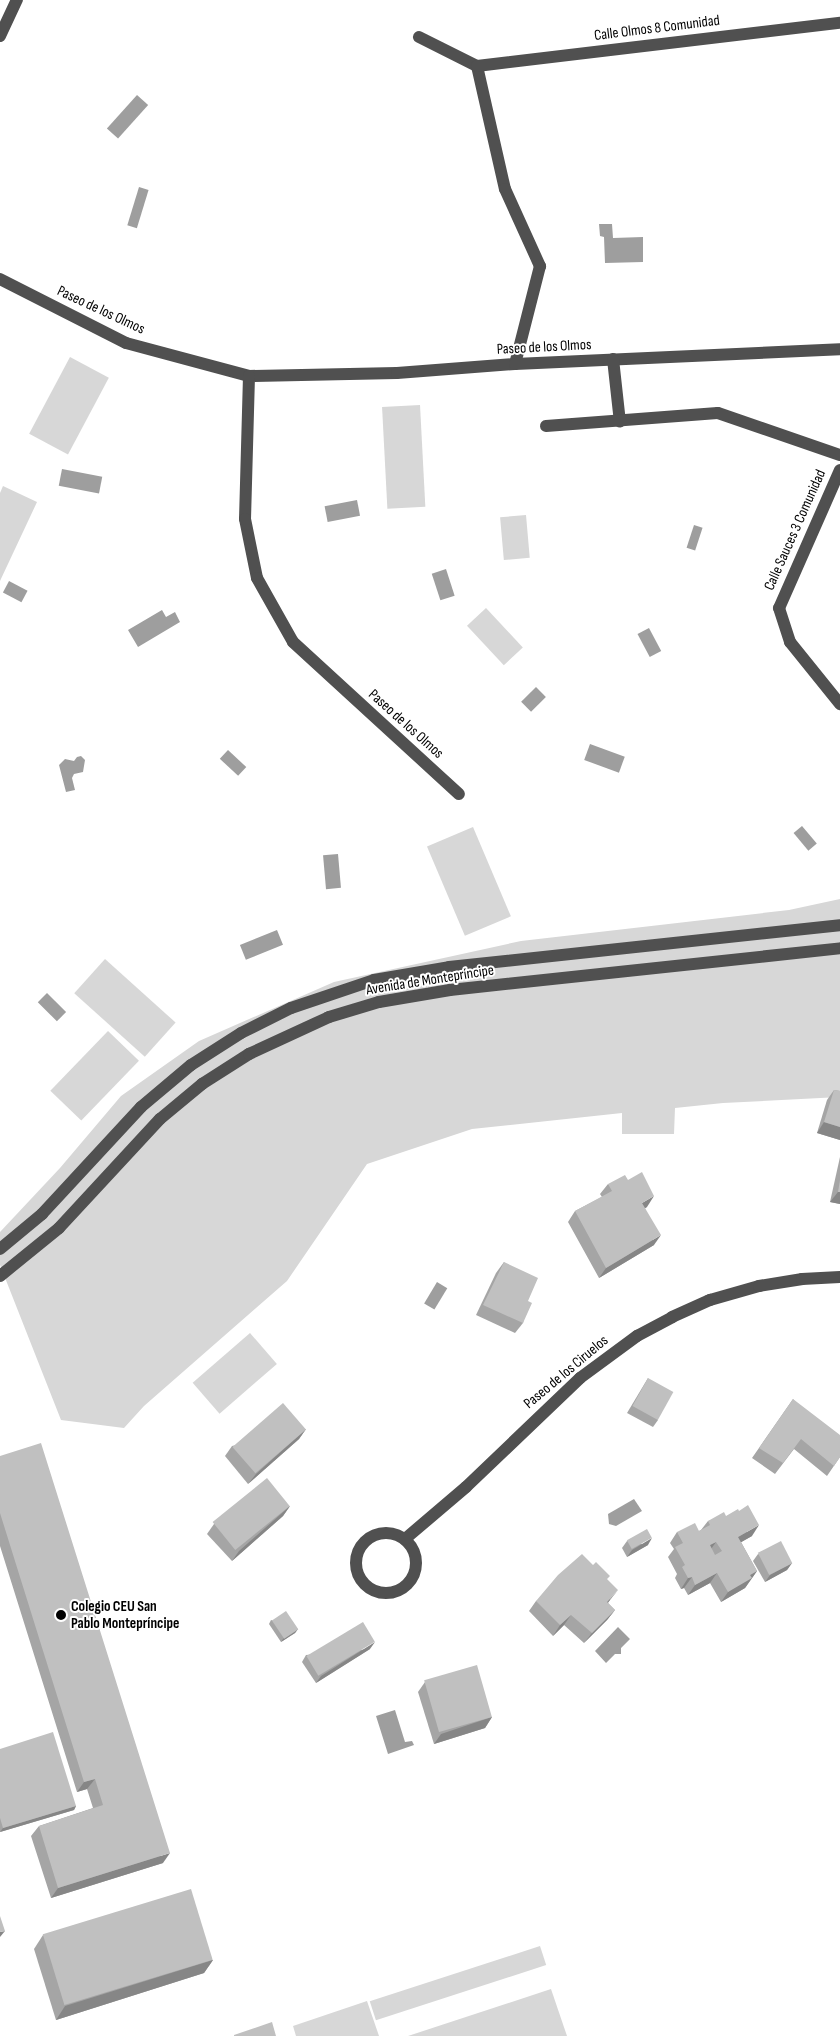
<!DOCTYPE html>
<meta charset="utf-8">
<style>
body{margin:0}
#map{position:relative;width:840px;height:2036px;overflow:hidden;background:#fff;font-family:"Sofia Sans Condensed",sans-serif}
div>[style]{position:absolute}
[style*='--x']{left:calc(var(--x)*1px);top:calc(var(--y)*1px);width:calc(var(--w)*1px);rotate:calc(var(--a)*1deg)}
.green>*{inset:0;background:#d7d7d7;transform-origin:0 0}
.water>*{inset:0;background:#9e9e9e;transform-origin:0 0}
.minor>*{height:12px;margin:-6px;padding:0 6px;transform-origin:6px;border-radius:6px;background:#505050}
.minor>.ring{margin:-6px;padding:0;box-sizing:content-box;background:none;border:12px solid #505050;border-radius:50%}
.wall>*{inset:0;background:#a5a5a5}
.shaded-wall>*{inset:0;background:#868686}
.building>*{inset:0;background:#c0c0c0;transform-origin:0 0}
.dots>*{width:14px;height:14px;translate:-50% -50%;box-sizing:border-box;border:2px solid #fff;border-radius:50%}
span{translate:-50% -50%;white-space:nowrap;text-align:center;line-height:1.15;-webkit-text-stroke:4px #fff;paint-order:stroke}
.street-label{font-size:15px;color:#000}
.poi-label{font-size:15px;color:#000;font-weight:700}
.left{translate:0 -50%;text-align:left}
</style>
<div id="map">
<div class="green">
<div style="left:70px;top:357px;width:44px;height:87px;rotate:28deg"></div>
<div style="left:420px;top:405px;width:102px;height:38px;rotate:87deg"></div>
<div style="clip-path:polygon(3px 486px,37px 502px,0 581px,0 493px)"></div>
<div style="left:526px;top:515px;width:43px;height:26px;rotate:85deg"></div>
<div style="left:486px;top:608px;width:54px;height:26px;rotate:47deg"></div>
<div style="left:473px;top:827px;width:97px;height:50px;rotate:67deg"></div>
<div style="clip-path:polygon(840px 899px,840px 1097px,723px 1103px,675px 1108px,674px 1134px,622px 1134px,622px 1113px,472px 1129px,367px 1164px,287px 1281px,144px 1406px,124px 1428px,61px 1420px,0 1265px,0 1232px,60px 1168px,121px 1096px,199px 1041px,334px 982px,521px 941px,789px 910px)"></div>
<div style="left:105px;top:959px;width:95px;height:46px;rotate:42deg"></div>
<div style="left:108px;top:1031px;width:43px;height:83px;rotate:44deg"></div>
<div style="left:250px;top:1333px;width:41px;height:76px;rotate:49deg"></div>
<div style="left:540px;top:1946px;width:20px;height:179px;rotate:72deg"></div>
<div style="clip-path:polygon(551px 1989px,567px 2036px,408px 2036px)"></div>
<div style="clip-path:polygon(367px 2001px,379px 2036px,296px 2036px,293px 2026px)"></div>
</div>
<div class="water">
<div style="left:137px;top:95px;width:15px;height:45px;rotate:42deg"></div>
<div style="left:139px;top:187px;width:10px;height:40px;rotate:17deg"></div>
<div style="clip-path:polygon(599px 224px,612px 224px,613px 238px,643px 237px,643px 262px,605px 263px,604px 237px,600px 236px)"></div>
<div style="left:62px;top:469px;width:41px;height:17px;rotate:11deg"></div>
<div style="left:357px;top:500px;width:16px;height:33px;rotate:79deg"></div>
<div style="left:694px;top:525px;width:9px;height:24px;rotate:18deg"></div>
<div style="left:446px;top:569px;width:28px;height:15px;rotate:72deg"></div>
<div style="left:9px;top:581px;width:21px;height:13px;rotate:28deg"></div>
<div style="clip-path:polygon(162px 610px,166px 617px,175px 612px,180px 622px,138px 647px,128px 630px)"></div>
<div style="left:649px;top:628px;width:26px;height:13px;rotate:62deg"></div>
<div style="left:536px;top:687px;width:14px;height:21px;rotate:45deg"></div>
<div style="left:590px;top:744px;width:37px;height:17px;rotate:20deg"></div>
<div style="left:228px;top:750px;width:25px;height:12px;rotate:43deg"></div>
<div style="clip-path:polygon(81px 756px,85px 760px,83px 772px,74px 774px,72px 778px,75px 790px,66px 792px,59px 765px,65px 759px,74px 761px,77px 757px)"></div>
<div style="left:802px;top:826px;width:23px;height:11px;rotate:50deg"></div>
<div style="left:338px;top:854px;width:34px;height:15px;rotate:85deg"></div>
<div style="left:277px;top:930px;width:16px;height:40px;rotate:68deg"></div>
<div style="left:47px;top:993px;width:27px;height:13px;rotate:45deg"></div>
<div style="left:437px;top:1282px;width:12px;height:25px;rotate:31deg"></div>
<div style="clip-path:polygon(634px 1499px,642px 1511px,616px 1526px,609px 1524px,608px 1514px)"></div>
<div style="clip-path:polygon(618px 1627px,630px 1639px,621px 1648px,621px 1654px,615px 1654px,606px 1663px,595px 1651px)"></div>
<div style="clip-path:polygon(395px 1710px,405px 1742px,412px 1741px,414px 1745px,388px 1754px,376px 1716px)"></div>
</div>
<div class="minor">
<div style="--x:0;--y:36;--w:40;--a:-65"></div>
<div style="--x:419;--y:37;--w:65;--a:26.6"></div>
<div style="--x:477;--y:66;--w:126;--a:77.2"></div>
<div style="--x:505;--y:189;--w:85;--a:65.6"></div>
<div style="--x:540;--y:266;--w:101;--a:104.3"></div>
<div style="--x:477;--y:66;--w:366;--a:-6.8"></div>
<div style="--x:0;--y:279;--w:141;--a:26.9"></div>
<div style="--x:126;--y:343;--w:127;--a:15"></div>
<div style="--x:249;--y:376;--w:148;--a:-1.2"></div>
<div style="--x:397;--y:373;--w:118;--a:-4.4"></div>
<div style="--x:515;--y:364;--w:325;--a:-2.6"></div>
<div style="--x:613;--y:359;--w:63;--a:83.7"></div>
<div style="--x:249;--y:376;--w:143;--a:91.6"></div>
<div style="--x:245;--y:519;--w:60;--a:78.5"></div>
<div style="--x:257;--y:578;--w:73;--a:60.6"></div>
<div style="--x:293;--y:642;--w:225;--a:42.5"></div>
<div style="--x:546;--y:426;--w:172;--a:-4.3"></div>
<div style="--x:718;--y:413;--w:129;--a:19"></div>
<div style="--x:840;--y:470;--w:151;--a:113.8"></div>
<div style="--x:779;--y:608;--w:36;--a:72"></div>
<div style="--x:790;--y:642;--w:80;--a:51.1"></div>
<div style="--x:0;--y:1249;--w:55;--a:-39.8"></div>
<div style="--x:42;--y:1214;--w:146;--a:-47.2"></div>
<div style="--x:141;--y:1107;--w:65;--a:-40"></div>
<div style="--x:191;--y:1065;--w:59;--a:-32.6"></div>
<div style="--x:241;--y:1033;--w:56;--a:-26.6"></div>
<div style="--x:291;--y:1008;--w:88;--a:-18.6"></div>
<div style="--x:374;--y:980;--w:76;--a:-9.8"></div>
<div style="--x:449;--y:967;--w:393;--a:-6.1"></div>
<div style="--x:0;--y:1276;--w:76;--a:-39.1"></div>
<div style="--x:59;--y:1228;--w:149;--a:-47.2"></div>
<div style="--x:160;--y:1119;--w:55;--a:-39.8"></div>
<div style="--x:202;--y:1084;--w:56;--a:-32.6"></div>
<div style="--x:249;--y:1054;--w:88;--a:-24.8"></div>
<div style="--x:329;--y:1017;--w:52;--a:-16.7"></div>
<div style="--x:379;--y:1002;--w:72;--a:-9.6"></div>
<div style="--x:450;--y:990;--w:392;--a:-6.1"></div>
<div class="ring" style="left:356px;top:1533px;width:48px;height:48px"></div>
<div style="--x:405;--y:1539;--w:80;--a:-40.4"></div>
<div style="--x:466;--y:1487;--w:158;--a:-43.7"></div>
<div style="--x:580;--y:1378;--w:71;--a:-36.4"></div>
<div style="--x:637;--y:1336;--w:40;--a:-28"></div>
<div style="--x:672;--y:1317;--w:42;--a:-24.1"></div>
<div style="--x:710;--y:1300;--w:51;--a:-15.9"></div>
<div style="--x:759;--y:1286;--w:44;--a:-9.2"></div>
<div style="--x:802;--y:1279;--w:38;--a:-3"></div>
</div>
<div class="wall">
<div style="clip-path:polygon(834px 1090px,840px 1091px,840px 1140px,817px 1133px,827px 1100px)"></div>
<div style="clip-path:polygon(840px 1157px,840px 1204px,830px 1202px)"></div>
<div style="clip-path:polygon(608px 1184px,647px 1207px,645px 1208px,654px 1245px,599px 1278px,568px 1222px,575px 1211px,602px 1197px,600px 1194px)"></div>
<div style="clip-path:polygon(504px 1262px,528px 1301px,523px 1323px,515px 1333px,476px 1315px,496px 1273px)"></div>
<div style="clip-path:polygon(648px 1378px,658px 1420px,653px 1427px,627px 1413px)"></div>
<div style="clip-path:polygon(793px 1399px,840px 1457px,827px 1476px,794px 1449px,775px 1474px,752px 1458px)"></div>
<div style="clip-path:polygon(306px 1429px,299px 1439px,248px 1484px,225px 1456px,232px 1446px)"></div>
<div style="clip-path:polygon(0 1456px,163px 1863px,51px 1898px,31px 1836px,39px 1826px,93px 1808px,87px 1789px,77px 1792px,0 1546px)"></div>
<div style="clip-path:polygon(290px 1506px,283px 1516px,232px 1561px,207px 1534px,214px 1524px)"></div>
<div style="clip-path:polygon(726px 1516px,752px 1536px,741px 1542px,757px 1571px,745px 1588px,721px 1602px,710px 1583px,688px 1595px,684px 1588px,681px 1589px,675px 1578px,677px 1574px,668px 1557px,674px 1549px,670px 1543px,677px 1532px,699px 1531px,701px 1530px,708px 1521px)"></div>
<div style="clip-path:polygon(627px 1541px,648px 1545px,627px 1557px,622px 1548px)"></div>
<div style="clip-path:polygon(758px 1554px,792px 1563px,787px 1570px,765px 1582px,753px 1561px)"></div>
<div style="clip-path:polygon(607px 1580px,610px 1600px,608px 1603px,615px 1610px,607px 1620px,584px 1643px,564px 1625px,553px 1636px,529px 1611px,536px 1601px)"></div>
<div style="clip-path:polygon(271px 1620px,298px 1629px,295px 1633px,281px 1642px,269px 1624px)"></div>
<div style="clip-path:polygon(370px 1649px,316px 1683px,302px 1662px,306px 1655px)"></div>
<div style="clip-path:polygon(425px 1682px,492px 1717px,485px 1728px,434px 1744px,418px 1692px)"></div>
<div style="clip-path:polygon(0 1749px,76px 1806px,74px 1810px,0 1832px)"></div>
<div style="clip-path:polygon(43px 1935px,213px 1960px,204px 1973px,56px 2020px,34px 1949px)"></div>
</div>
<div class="shaded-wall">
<div style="clip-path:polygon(824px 1122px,840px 1127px,840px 1140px,817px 1133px)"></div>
<div style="clip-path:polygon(838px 1192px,840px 1192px,840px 1204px,830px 1202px)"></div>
<div style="clip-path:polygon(654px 1196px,647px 1207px,635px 1214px,642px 1203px)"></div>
<div style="clip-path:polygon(661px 1235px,654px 1245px,599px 1278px,606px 1268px)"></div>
<div style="clip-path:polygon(306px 1429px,299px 1439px,248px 1484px,256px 1474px)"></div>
<div style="clip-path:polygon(290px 1506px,283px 1516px,232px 1561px,239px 1551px)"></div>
<div style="clip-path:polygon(759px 1525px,752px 1536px,731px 1548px,738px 1537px)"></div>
<div style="clip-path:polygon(652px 1538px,648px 1545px,627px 1557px,632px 1550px)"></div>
<div style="clip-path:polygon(716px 1542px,709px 1552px,710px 1545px)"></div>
<div style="clip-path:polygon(792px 1563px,787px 1570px,765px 1582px,770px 1575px)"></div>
<div style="clip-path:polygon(757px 1571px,745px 1588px,721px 1602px,728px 1592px,750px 1575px)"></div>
<div style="clip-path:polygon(717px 1573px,710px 1583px,688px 1595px,695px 1585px)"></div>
<div style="clip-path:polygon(692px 1577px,684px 1588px,681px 1589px,688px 1578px)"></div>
<div style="clip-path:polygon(618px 1590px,610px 1600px,600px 1612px,607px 1602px)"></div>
<div style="clip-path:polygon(615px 1610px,607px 1620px,584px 1643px,592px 1633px)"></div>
<div style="clip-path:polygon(571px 1615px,564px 1625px,553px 1636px,560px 1625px)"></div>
<div style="clip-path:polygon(298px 1629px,295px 1633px,281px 1642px,283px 1639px)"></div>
<div style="clip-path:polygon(375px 1642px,370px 1649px,316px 1683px,321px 1676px)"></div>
<div style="clip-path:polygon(492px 1717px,485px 1728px,434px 1744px,441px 1734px)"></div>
<div style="clip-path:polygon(95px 1779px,87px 1789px,77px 1792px,84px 1782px)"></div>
<div style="clip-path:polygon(76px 1806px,74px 1810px,0 1832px,3px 1828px)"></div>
<div style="clip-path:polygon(170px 1853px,163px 1863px,51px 1898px,58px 1888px)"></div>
<div style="clip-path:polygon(5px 1931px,0 1937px,0 1932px)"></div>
<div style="clip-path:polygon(213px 1960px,204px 1973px,56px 2020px,65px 2006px)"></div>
</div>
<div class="building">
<div style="clip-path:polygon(834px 1090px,840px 1091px,840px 1127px,824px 1122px)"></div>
<div style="clip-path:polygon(642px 1172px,654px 1196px,642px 1203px,661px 1235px,606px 1268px,575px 1211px,612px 1191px,608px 1184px,625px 1175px,628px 1180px)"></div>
<div style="clip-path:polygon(840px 1180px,840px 1192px,838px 1192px)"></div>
<div style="clip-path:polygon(504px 1262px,538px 1278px,528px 1301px,532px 1303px,523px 1323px,483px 1305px)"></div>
<div style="left:648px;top:1378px;width:29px;height:32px;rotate:29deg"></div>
<div style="clip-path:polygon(793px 1399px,840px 1435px,840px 1457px,834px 1466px,801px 1439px,783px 1463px,759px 1448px)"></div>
<div style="left:283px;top:1403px;width:35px;height:67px;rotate:49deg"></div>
<div style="clip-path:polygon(41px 1443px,170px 1853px,58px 1888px,39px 1826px,103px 1805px,95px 1779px,84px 1782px,0 1513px,0 1456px)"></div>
<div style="left:267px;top:1478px;width:36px;height:70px;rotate:51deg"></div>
<div style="clip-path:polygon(evenodd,748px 1505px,759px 1525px,738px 1537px,757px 1571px,750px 1575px,752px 1578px,728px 1592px,717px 1573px,695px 1585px,692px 1577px,688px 1578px,682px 1567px,685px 1565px,675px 1547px,683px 1543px,677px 1532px,695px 1523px,699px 1531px,710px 1525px,708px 1521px,724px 1512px,726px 1516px,738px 1509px,739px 1511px,748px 1505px,716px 1542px,722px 1551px,715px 1555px,710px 1545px,716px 1542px)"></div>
<div style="left:647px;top:1529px;width:10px;height:23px;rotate:61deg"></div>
<div style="left:781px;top:1541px;width:25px;height:26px;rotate:63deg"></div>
<div style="clip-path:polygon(582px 1554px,593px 1565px,596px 1562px,610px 1576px,607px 1579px,618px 1590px,607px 1602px,615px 1610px,592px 1633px,571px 1615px,560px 1625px,536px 1601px,558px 1575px)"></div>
<div style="left:286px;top:1611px;width:22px;height:17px;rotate:56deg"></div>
<div style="left:363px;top:1622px;width:23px;height:66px;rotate:59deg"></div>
<div style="left:477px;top:1665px;width:54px;height:55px;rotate:74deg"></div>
<div style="clip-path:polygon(53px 1732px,76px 1806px,3px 1828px,0 1818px,0 1749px)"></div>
<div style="left:191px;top:1889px;width:74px;height:155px;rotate:73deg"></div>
<div style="clip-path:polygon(0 1916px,5px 1931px,0 1932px)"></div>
<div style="clip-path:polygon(272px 2022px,276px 2036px,234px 2036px,234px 2035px)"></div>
</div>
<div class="dots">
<div style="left:61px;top:1615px;background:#000"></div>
</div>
<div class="street-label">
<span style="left:657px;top:28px;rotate:-7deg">Calle Olmos 8 Comunidad</span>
<span style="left:101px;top:310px;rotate:25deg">Paseo de los Olmos</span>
<span style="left:544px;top:347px;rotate:-3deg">Paseo de los Olmos</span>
<span style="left:795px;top:530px;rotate:-66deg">Calle Sauces 3 Comunidad</span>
<span style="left:406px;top:724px;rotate:42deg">Paseo de los Olmos</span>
<span style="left:430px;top:980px;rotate:-9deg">Avenida de Montepríncipe</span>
<span style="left:566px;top:1372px;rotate:-40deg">Paseo de los Ciruelos</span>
</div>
<div class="poi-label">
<span class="left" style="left:71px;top:1615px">Colegio CEU San<br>Pablo Montepríncipe</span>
</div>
</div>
